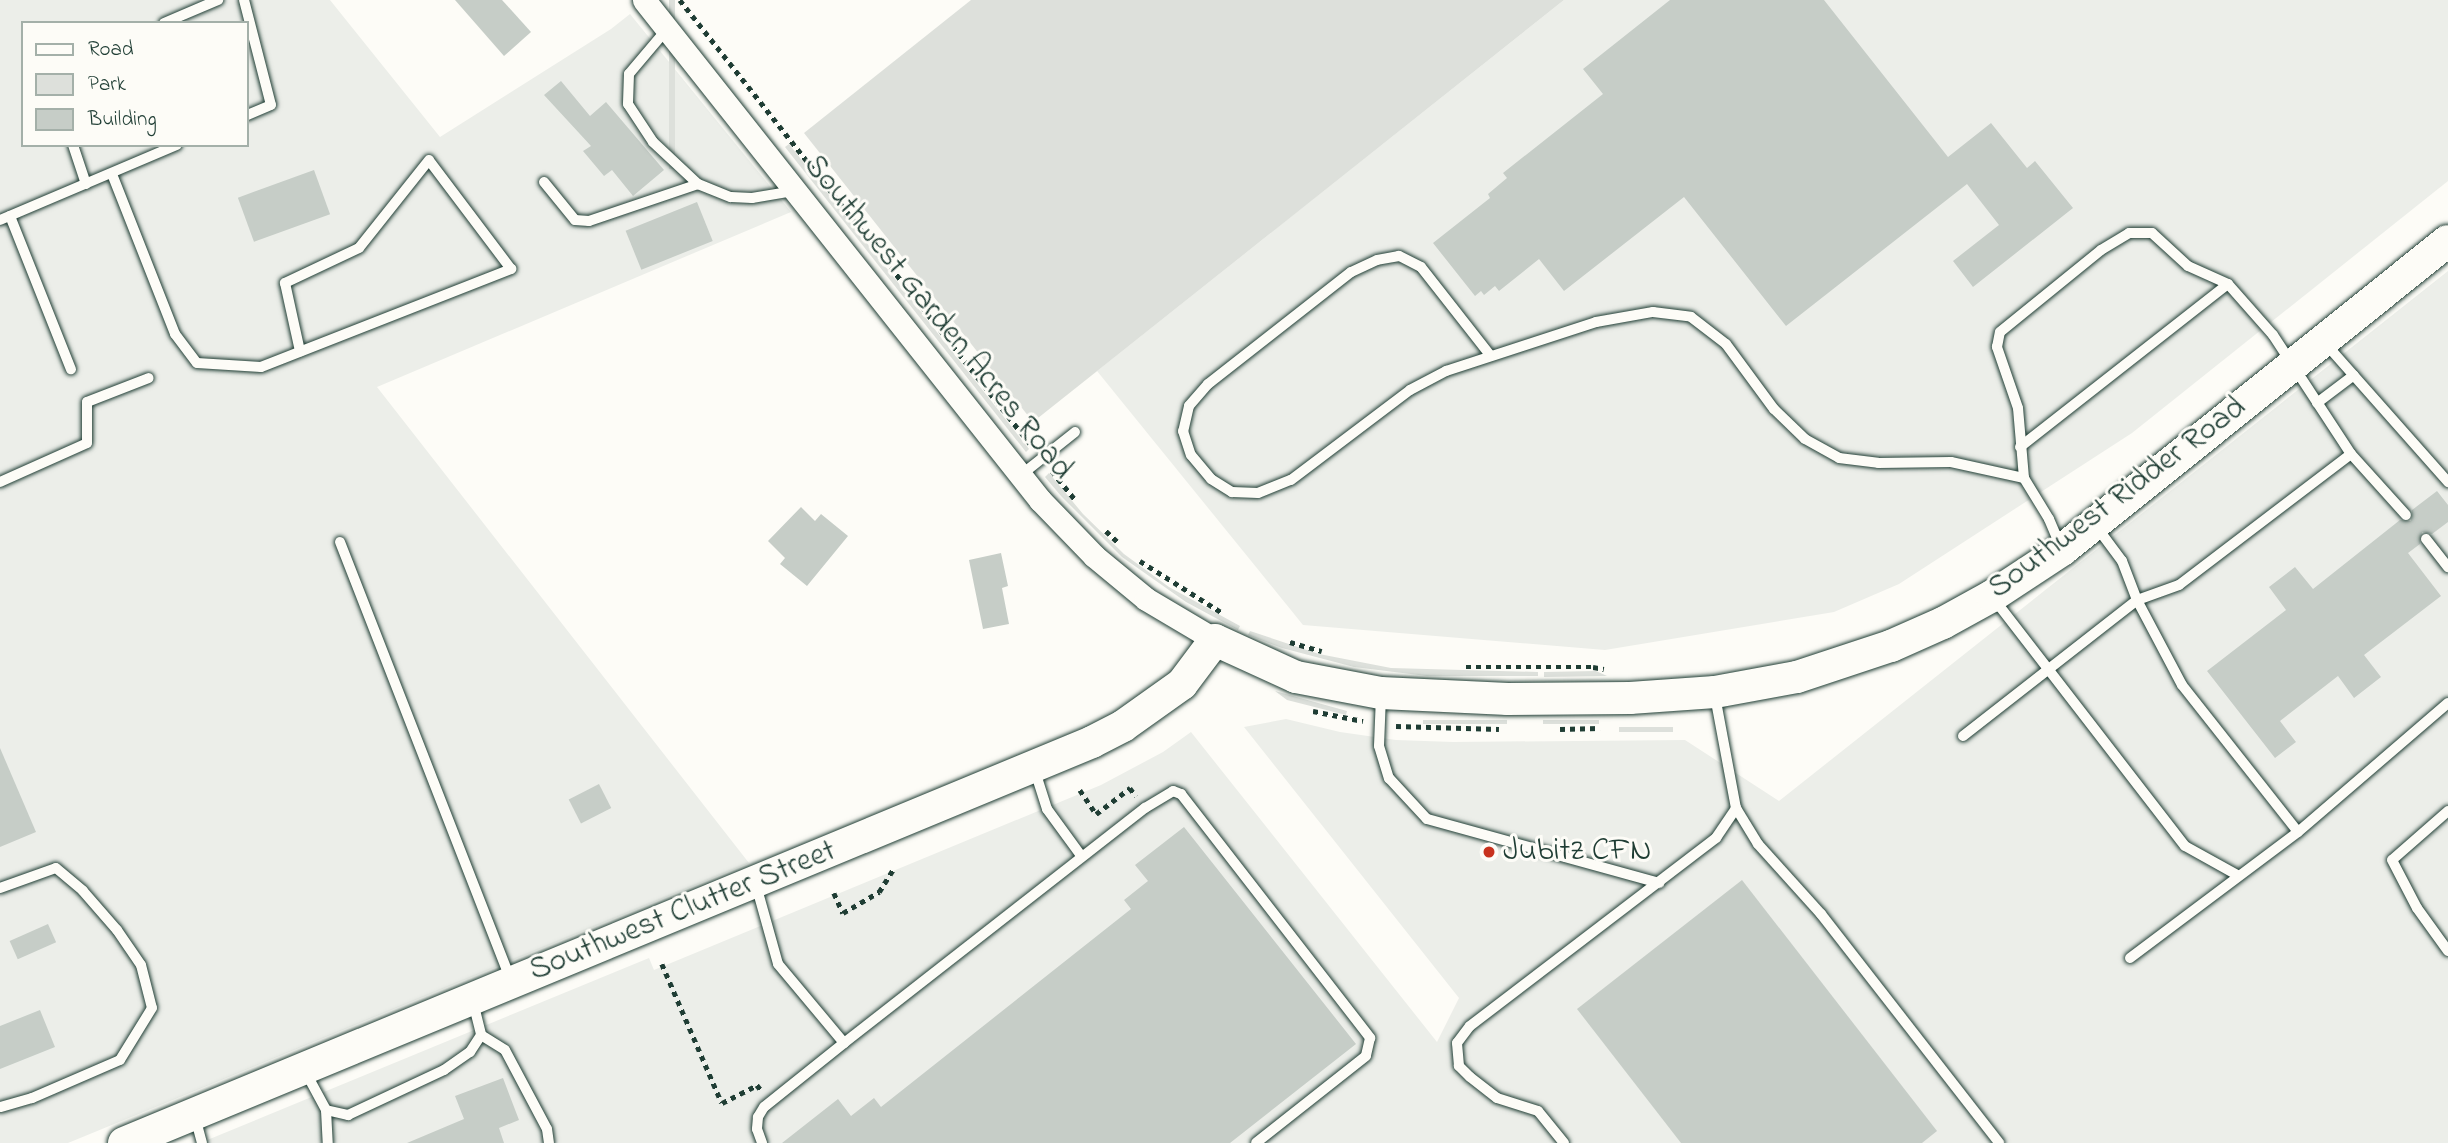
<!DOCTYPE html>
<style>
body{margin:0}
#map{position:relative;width:2448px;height:1143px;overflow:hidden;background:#fdfcf7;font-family:"Indie Flower",sans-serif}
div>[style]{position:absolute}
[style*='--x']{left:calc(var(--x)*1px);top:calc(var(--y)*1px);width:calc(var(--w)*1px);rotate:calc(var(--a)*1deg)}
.built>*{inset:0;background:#eceee9}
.green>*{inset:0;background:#dde0db;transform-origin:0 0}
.building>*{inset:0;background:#c6cdc7;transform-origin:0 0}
.path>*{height:4.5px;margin-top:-2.25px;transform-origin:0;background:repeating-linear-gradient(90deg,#1f3d34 0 5px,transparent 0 10px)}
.roads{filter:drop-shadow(0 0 2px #1f3d34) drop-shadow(0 0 2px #1f3d34)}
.lane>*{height:10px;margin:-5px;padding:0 5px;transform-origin:5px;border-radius:5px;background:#fdfcf7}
.street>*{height:23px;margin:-11.5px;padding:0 11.5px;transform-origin:11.5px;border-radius:11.5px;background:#fdfcf7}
.secondary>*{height:32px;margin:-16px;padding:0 16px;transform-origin:16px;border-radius:16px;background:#fdfcf7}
.dots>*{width:19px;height:19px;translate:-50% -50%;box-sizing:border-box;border:4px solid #fdfcf7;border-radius:50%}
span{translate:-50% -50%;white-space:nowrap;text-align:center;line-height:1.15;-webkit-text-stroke:6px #fdfcf7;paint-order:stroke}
.street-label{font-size:32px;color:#1f3d34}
.poi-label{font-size:32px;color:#1f3d34}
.left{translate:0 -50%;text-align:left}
.legend{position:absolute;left:21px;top:21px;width:228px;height:126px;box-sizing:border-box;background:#fdfcf7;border:2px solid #a4b0a9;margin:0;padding:9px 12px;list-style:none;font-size:21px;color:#1f3d34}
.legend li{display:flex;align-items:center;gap:14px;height:35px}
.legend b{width:35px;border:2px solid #a4b0a9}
</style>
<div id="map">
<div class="built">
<div style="clip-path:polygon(evenodd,0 0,330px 0,440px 137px,611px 29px,630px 14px,791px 212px,377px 387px,749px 863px,68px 1143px,0 1143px,0 0,23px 23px,247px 23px,247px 145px,23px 145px,23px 23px)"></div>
<div style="clip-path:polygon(1564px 0,2448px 0,2448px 181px,2132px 433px,1899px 584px,1834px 612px,1605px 650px,1303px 625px,1097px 371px)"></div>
<div style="clip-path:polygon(2448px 271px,2448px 1143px,200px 1143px,649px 958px,654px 970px,1101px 785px,1163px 752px,1191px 732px,1437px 1042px,1459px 998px,1244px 727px,1286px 719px,1340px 732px,1396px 740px,1453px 742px,1685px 740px,1779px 801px)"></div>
</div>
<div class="green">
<div style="left:669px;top:0;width:6px;height:169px"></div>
<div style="clip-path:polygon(971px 0,1564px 0,1033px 422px,804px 133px)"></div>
<div style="clip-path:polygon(789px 144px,1029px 449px,1026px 452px,785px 147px)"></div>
<div style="clip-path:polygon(1049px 473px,1083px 514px,1124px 554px,1169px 587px,1240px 626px,1238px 630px,1186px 602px,1122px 557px,1061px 496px,1045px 477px)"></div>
<div style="clip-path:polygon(1250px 631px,1319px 654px,1391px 668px,1538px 672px,1538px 676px,1427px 676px,1354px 667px,1282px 648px,1248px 635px)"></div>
<div style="clip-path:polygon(1596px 671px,1607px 676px,1544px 677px,1544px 672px)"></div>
<div style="clip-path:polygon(1275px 691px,1347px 711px,1346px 715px,1287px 700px)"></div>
<div style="left:1423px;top:720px;width:84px;height:4px"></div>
<div style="left:1543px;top:720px;width:56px;height:4px"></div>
<div style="left:1673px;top:727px;width:5px;height:54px;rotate:90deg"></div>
</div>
<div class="building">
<div style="clip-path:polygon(455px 0,502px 0,531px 32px,504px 56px)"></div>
<div style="clip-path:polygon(1670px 0,1824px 0,1948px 157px,1991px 123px,2027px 168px,2035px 161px,2073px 208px,1973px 287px,1953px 261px,1999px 225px,1967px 184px,1786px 326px,1684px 197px,1564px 291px,1539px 259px,1499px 291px,1495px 286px,1484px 295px,1481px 291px,1475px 296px,1433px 243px,1490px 198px,1488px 194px,1507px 178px,1503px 173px,1603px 94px,1583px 69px)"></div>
<div style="clip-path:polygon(561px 81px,590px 116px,606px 102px,664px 170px,633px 196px,612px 170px,604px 176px,583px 151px,591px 146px,544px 95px)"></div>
<div style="left:314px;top:170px;width:47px;height:81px;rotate:70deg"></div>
<div style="left:697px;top:202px;width:42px;height:77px;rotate:68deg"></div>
<div style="clip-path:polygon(2437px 491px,2448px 505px,2448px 522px,2432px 534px,2422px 532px,2420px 544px,2408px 553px,2441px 596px,2364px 655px,2381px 677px,2354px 698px,2338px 676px,2280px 721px,2296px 742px,2275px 758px,2207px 671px,2286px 610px,2269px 587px,2295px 567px,2313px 589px,2400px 520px,2411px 521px,2412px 510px)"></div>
<div style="clip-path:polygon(801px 507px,815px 521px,821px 514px,848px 536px,807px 586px,780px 564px,785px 558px,768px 541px)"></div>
<div style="clip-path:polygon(1001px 553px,1008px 586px,1002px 588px,1009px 624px,983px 629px,969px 560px)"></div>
<div style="clip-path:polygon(0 748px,36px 832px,0 847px)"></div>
<div style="left:599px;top:784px;width:27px;height:34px;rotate:63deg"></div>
<div style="clip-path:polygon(1184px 827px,1356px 1044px,1230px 1143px,782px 1143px,838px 1099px,851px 1116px,874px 1098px,881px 1107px,1131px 909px,1124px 900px,1148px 881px,1135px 865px)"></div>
<div style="clip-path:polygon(1742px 880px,1937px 1131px,1922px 1143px,1681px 1143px,1577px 1009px)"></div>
<div style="left:48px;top:924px;width:20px;height:42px;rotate:66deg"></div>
<div style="clip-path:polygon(40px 1010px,55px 1047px,0 1069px,0 1026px)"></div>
<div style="clip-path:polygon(503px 1078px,519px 1120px,499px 1128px,504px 1143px,407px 1143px,464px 1119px,455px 1096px)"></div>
</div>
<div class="path">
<div style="--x:680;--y:0;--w:567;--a:51.73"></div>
<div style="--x:1052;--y:471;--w:36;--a:51"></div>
<div style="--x:1106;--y:531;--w:19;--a:43"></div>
<div style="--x:1140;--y:561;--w:96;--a:32.2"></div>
<div style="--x:1290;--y:642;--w:33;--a:16"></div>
<div style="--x:1466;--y:667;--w:127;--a:0"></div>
<div style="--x:1593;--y:667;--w:11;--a:10"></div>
<div style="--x:1313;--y:711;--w:51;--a:11.3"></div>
<div style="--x:1396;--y:726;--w:103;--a:1.7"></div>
<div style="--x:1560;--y:729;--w:40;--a:-1.4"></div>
<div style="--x:1080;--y:790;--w:29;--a:56"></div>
<div style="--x:1096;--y:814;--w:43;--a:-37.4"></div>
<div style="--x:1130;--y:788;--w:10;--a:53"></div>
<div style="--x:834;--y:893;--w:22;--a:66"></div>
<div style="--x:843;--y:913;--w:42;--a:-30.3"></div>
<div style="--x:879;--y:892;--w:28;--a:-58"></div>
<div style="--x:662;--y:964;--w:151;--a:66.7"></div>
<div style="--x:722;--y:1103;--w:39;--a:-27"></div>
<div style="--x:757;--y:1085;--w:6;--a:51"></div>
</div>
<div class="roads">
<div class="lane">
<div style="--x:244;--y:0;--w:108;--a:75.6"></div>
<div style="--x:271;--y:105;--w:26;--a:157"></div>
<div style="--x:164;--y:23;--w:59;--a:-23.1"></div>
<div style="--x:667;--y:29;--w:59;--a:130.2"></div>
<div style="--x:629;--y:74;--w:30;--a:92"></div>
<div style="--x:628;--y:104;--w:45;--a:56.7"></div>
<div style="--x:653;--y:142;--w:62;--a:43"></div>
<div style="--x:698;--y:184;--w:35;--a:22"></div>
<div style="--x:731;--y:197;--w:21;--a:3"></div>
<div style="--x:752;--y:198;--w:43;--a:-9.5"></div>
<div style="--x:73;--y:145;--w:41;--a:71.6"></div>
<div style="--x:112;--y:174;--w:172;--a:68.5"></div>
<div style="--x:175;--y:334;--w:36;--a:53"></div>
<div style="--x:197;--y:363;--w:64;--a:3.6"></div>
<div style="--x:261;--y:367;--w:269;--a:-21.4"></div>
<div style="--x:511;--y:269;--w:136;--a:-127"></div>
<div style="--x:429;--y:160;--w:112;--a:128.5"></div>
<div style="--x:359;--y:248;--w:82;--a:154.7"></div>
<div style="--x:285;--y:283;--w:70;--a:77.6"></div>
<div style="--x:544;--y:182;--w:49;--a:50.8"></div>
<div style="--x:575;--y:220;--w:14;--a:4"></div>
<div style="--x:589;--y:221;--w:115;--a:-18.7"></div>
<div style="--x:10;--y:216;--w:165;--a:68.3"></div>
<div style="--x:0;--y:220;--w:192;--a:-23"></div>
<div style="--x:2325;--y:343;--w:186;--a:48.5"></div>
<div style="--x:1490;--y:355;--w:112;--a:-128.1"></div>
<div style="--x:1421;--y:267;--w:25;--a:-153"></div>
<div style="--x:1399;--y:256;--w:22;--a:170"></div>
<div style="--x:1377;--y:260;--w:29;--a:155"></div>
<div style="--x:1351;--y:272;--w:182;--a:141.9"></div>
<div style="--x:1208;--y:384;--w:29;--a:131"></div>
<div style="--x:1189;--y:406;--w:26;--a:103"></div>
<div style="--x:1183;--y:431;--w:25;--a:72"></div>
<div style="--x:1191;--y:455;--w:31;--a:50"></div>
<div style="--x:1211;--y:479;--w:25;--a:32"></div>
<div style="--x:1232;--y:492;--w:26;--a:2"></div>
<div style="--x:1258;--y:493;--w:35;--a:-22"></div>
<div style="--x:1291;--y:480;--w:149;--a:-37.1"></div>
<div style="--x:1410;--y:390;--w:41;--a:-27.8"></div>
<div style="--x:1446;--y:371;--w:158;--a:-18.1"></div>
<div style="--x:1596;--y:322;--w:58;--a:-10"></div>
<div style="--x:1653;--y:312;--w:38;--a:7"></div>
<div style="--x:1691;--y:317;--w:44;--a:37.6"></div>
<div style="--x:1726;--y:344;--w:81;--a:53.6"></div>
<div style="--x:1774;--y:409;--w:43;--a:44.1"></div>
<div style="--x:1805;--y:439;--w:39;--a:29"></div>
<div style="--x:1839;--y:458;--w:39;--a:7"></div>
<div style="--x:1878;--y:463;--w:73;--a:-0.8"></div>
<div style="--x:1951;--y:462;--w:75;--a:12.4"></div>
<div style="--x:2317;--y:403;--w:46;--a:-37.1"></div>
<div style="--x:2020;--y:447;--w:264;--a:-38.1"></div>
<div style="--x:2351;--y:454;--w:82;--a:48"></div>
<div style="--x:1021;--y:475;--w:69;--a:-38.5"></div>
<div style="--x:0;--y:482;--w:95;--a:-24.1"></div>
<div style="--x:87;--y:443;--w:41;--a:-90"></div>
<div style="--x:87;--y:402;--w:66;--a:-21.2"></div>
<div style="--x:2426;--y:539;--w:36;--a:52"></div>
<div style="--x:340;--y:542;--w:470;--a:68.7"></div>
<div style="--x:2060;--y:545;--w:28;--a:-113"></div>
<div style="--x:2049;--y:519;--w:48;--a:-121.4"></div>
<div style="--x:2024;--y:478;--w:70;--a:-94.9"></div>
<div style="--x:2018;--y:408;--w:65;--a:-109"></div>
<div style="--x:1997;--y:347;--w:15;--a:-79"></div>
<div style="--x:2000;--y:332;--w:130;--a:-39.1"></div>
<div style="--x:2101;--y:250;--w:33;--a:-31"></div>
<div style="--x:2129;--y:233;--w:23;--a:0"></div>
<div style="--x:2152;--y:233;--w:49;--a:42.5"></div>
<div style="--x:2188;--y:266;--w:44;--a:24.2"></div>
<div style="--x:2228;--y:284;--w:68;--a:48.6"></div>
<div style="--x:2273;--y:335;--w:142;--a:56.8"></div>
<div style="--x:2351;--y:454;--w:216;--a:142.7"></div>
<div style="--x:2179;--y:585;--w:45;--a:160.3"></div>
<div style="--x:2137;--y:600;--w:42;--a:-111"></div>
<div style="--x:2122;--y:561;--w:44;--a:-126.6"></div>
<div style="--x:1994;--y:599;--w:312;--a:52.3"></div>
<div style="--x:2185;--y:846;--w:60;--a:29.1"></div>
<div style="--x:1381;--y:696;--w:50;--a:92.3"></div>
<div style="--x:1379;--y:746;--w:34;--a:73"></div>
<div style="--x:1389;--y:778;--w:56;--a:47.2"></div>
<div style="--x:1427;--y:819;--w:241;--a:15.4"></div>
<div style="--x:1715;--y:696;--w:114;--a:79.4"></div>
<div style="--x:1736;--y:808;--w:42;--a:58.6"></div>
<div style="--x:1758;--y:844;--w:94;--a:48"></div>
<div style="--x:1821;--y:914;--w:290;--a:52.1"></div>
<div style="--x:1963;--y:736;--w:221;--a:-38"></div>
<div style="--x:2137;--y:600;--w:96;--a:62.1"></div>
<div style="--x:2182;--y:685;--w:187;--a:51.7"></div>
<div style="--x:1034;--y:768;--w:43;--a:72.4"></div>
<div style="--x:1047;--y:809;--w:59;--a:53.9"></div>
<div style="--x:2448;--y:811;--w:74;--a:138.8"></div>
<div style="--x:2392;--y:860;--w:54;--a:62.5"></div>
<div style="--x:2417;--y:908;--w:53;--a:54.2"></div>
<div style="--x:756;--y:885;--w:82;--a:74.4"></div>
<div style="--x:778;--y:964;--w:103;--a:50.1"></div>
<div style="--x:844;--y:1043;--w:102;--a:141.3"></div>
<div style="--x:764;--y:1107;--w:12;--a:121"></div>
<div style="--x:758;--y:1117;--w:12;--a:95"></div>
<div style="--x:757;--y:1129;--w:15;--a:70"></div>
<div style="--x:0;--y:888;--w:59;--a:-19.7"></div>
<div style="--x:56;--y:868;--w:35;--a:40"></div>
<div style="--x:83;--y:891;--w:52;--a:48.9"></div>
<div style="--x:117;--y:930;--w:42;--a:55.6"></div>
<div style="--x:141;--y:965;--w:44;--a:75.7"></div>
<div style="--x:152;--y:1008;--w:61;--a:121.6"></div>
<div style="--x:120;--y:1060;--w:96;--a:156.6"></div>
<div style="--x:32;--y:1098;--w:33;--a:164"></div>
<div style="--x:2130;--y:958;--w:210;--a:-36.9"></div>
<div style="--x:2298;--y:832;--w:198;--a:-40.7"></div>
<div style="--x:473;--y:1002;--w:34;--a:76"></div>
<div style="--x:481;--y:1035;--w:28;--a:32"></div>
<div style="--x:505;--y:1050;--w:89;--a:62"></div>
<div style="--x:547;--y:1129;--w:14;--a:82"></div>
<div style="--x:844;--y:1043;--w:382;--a:-38"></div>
<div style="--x:1145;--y:808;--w:33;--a:-31"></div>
<div style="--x:1173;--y:791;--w:9;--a:21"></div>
<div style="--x:1181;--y:794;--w:309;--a:52.2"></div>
<div style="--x:1370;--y:1038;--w:18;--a:103"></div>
<div style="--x:1366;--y:1056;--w:140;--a:141.7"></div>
<div style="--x:305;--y:1071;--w:44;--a:61.7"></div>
<div style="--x:326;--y:1110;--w:33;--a:87"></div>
<div style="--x:326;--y:1110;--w:23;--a:13"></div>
<div style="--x:348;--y:1115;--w:106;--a:-25.1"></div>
<div style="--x:444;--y:1070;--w:32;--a:-35"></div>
<div style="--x:470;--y:1052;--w:20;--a:-57"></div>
<div style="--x:195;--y:1117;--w:27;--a:75"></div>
<div style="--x:1564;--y:1143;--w:41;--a:-129.1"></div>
<div style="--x:1538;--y:1111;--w:43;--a:-162.4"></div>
<div style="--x:1497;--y:1098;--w:34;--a:-142"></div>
<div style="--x:1470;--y:1077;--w:16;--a:-135"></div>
<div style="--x:1459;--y:1066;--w:23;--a:-95"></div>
<div style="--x:1457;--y:1043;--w:21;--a:-53"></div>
<div style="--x:1470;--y:1026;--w:310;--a:-37.4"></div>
<div style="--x:1716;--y:838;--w:36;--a:-56"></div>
</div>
<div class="street">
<div style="--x:644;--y:0;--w:638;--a:51.62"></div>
<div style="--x:1040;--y:500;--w:78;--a:46"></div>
<div style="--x:1094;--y:556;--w:67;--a:39.6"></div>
<div style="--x:1146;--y:599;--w:80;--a:30.7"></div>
</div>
<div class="secondary">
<div style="--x:124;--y:1143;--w:1048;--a:-22.5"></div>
<div style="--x:1092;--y:742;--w:35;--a:-27"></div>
<div style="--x:1123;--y:726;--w:72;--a:-35.4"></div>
<div style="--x:1182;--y:684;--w:55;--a:-53.1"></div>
<div style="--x:1215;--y:640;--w:89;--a:24.6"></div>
<div style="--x:1296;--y:677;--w:86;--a:10.7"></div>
<div style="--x:1381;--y:693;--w:127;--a:2.7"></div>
<div style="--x:1508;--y:699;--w:122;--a:-0.5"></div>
<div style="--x:1630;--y:698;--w:85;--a:-4"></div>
<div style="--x:1715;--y:692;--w:83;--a:-10.4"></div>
<div style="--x:1797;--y:677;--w:99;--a:-18.3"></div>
<div style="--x:1891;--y:646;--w:57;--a:-23.9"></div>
<div style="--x:1943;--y:623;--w:56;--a:-28.9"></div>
<div style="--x:1992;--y:596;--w:84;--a:-33.3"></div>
<div style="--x:2062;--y:550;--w:494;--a:-38.7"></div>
</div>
</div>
<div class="dots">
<div style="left:1489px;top:852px;background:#c8321e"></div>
</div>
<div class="street-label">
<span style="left:937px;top:318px;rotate:51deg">Southwest Garden Acres Road</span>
<span style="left:2118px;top:499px;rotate:-37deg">Southwest Ridder Road</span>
<span style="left:683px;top:912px;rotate:-22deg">Southwest Clutter Street</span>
</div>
<div class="poi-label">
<span class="left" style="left:1503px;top:852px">Jubitz CFN</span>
</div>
<ul class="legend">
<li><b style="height:9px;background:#fdfcf7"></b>Road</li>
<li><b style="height:19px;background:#dde0db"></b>Park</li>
<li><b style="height:19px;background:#c6cdc7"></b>Building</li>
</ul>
</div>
